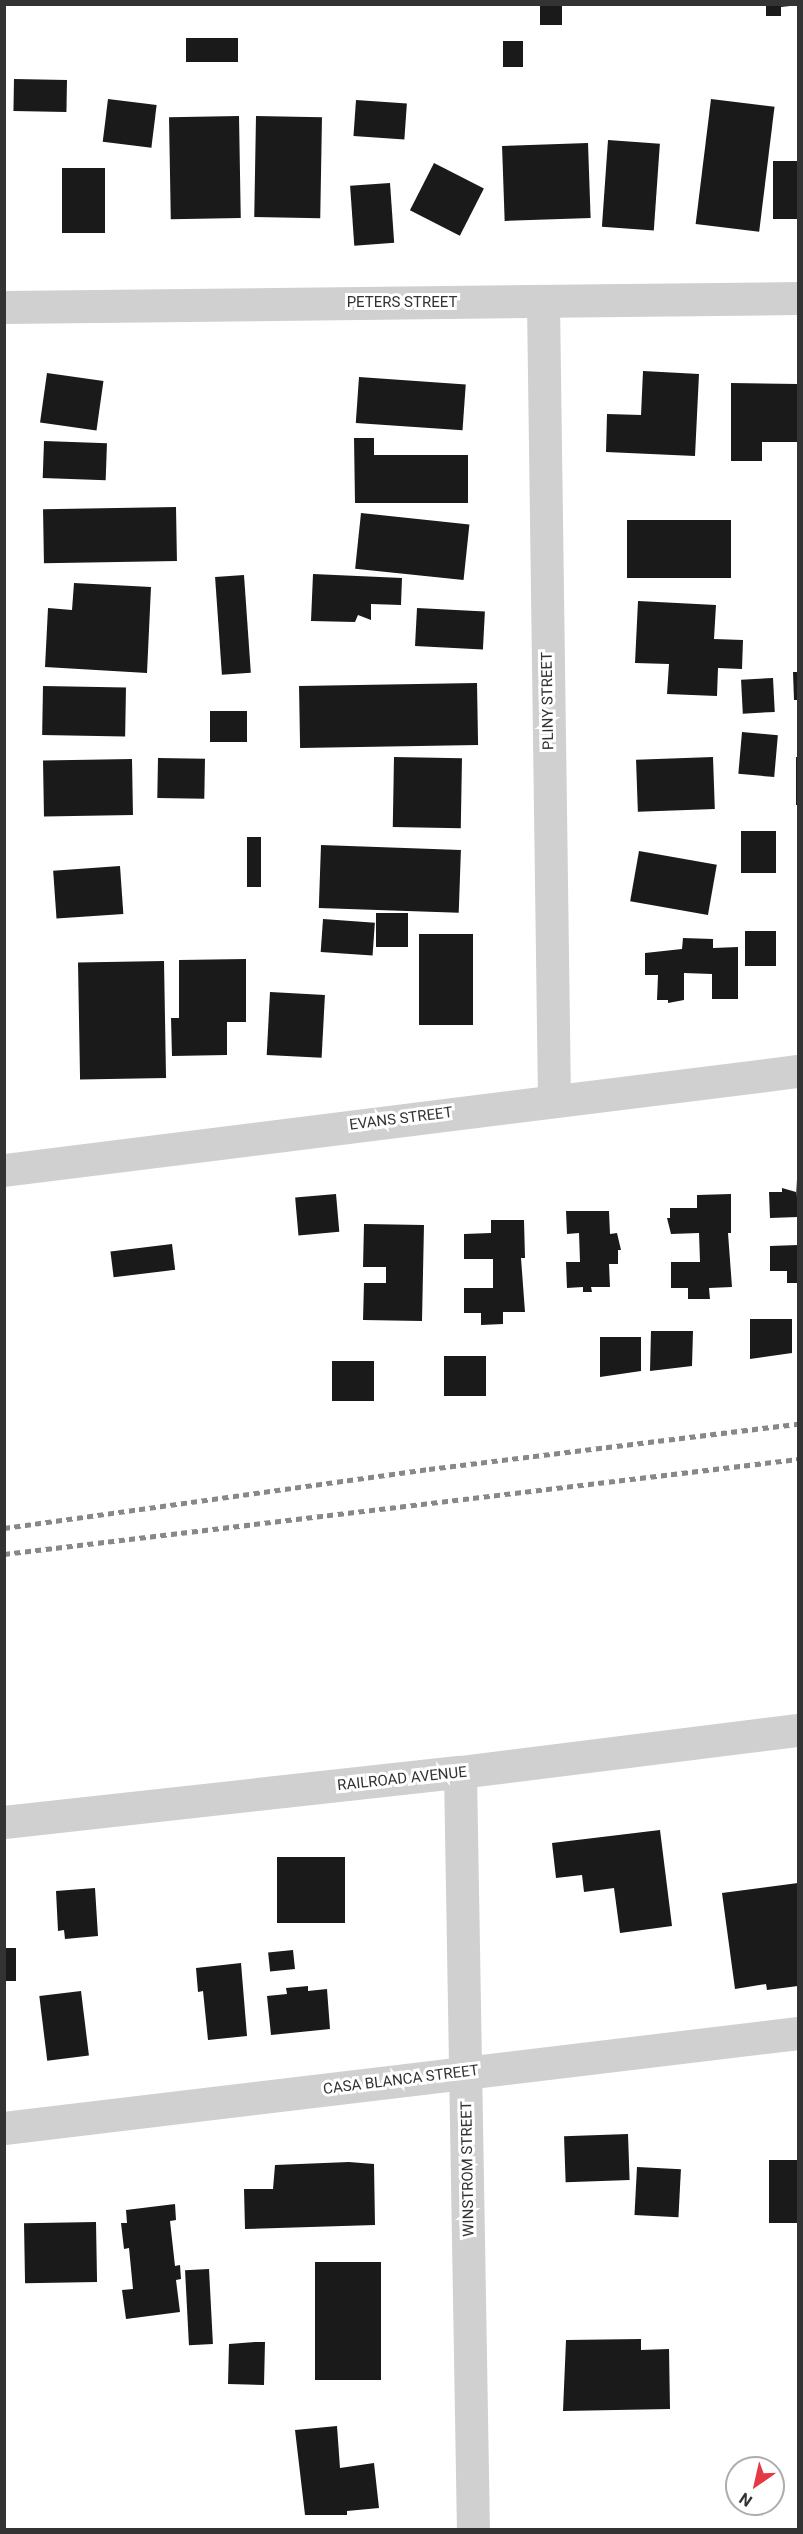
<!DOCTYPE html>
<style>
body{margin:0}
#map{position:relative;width:803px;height:2534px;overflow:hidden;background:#fff;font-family:Roboto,sans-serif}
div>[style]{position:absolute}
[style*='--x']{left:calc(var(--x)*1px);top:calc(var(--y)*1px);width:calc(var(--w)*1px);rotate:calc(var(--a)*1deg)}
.building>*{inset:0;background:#1a1a1a;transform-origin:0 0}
.street>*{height:33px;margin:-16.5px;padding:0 16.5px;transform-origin:16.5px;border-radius:16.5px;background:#d0d0d0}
.rail>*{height:4.5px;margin-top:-2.25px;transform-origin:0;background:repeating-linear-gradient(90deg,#888 0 6px,transparent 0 10.5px)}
span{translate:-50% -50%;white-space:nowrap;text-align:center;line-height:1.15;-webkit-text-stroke:6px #fff;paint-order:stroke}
.street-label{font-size:15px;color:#333}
.frame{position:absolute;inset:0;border:6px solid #333;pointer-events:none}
.north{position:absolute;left:725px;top:2456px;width:60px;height:60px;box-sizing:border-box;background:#fff;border:2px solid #adadad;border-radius:50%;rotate:214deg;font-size:16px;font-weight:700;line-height:24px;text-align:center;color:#333}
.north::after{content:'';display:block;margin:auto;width:21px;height:27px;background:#e63946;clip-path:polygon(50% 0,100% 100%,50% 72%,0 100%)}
</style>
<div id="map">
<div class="building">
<div style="left:540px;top:4px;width:22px;height:21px"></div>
<div style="clip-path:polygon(766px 4px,790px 4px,790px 6px,781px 7px,781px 16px,766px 16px)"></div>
<div style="left:238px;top:38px;width:24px;height:52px;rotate:90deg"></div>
<div style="left:503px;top:41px;width:20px;height:26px"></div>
<div style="left:14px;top:79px;width:53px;height:32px;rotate:1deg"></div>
<div style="left:108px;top:99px;width:49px;height:43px;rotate:7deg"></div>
<div style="left:711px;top:99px;width:64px;height:126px;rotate:7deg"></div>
<div style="left:356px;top:100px;width:51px;height:36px;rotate:4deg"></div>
<div style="left:239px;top:116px;width:102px;height:70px;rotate:89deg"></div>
<div style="left:256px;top:116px;width:66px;height:101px;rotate:1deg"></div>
<div style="left:608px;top:140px;width:52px;height:87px;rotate:4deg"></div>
<div style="left:588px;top:143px;width:75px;height:86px;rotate:88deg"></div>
<div style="left:773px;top:161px;width:25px;height:58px"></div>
<div style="left:434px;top:163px;width:56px;height:53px;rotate:27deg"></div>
<div style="left:62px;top:168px;width:43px;height:65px"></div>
<div style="left:390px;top:183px;width:60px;height:40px;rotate:86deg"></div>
<div style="clip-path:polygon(643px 371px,699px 374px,695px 456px,606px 452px,607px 414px,641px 415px)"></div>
<div style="left:47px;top:373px;width:57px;height:50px;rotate:8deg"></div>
<div style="left:359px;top:377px;width:107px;height:46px;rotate:4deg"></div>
<div style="clip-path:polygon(731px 383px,798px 384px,798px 442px,762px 442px,762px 461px,731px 461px)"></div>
<div style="clip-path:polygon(354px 438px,374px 438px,374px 455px,468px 455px,468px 503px,355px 503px)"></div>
<div style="left:44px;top:441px;width:63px;height:37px;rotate:2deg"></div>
<div style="left:176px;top:507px;width:54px;height:133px;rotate:89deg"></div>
<div style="left:361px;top:513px;width:109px;height:56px;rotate:6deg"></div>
<div style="left:731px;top:520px;width:58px;height:104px;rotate:90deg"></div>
<div style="clip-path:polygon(313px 574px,402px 578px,401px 605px,371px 604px,371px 620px,358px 615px,355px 622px,311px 621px)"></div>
<div style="left:244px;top:575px;width:98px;height:29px;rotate:86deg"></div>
<div style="clip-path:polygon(74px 583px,151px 587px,147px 673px,45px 667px,48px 608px,72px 610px)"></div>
<div style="clip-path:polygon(638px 601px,716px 605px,714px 639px,743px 640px,742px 669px,718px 668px,717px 696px,667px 694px,669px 664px,635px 663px)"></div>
<div style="left:417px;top:608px;width:68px;height:38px;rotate:3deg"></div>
<div style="clip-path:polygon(793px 672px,798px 672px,798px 700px,794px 700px)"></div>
<div style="left:773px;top:678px;width:34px;height:32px;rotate:87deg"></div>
<div style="left:477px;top:683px;width:62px;height:178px;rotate:89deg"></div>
<div style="left:43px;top:686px;width:83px;height:49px;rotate:1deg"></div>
<div style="left:210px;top:711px;width:37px;height:31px"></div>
<div style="left:742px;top:732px;width:36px;height:42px;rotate:5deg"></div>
<div style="left:394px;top:757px;width:68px;height:70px;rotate:1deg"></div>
<div style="left:713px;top:757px;width:52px;height:77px;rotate:88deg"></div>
<div style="left:796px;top:757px;width:2px;height:48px"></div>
<div style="left:158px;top:758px;width:47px;height:40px;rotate:1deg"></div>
<div style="left:132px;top:759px;width:56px;height:89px;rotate:89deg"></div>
<div style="left:741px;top:831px;width:35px;height:42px"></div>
<div style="left:247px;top:837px;width:14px;height:50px"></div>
<div style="left:321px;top:845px;width:140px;height:63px;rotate:2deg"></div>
<div style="left:639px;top:851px;width:79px;height:51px;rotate:10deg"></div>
<div style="left:120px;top:866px;width:48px;height:67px;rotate:86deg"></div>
<div style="left:376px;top:913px;width:32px;height:34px"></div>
<div style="left:323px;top:919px;width:52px;height:33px;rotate:4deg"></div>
<div style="left:745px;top:931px;width:31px;height:35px"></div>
<div style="left:419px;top:934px;width:54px;height:91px"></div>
<div style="clip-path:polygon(683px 938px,713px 939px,713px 948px,738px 947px,738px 999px,712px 999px,712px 974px,684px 973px,684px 1000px,668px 1003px,668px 1000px,657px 1000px,658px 975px,645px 975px,645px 953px,682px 949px)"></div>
<div style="clip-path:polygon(246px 959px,246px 1022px,227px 1022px,227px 1055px,172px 1056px,171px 1018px,179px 1018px,179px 960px)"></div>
<div style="left:164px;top:961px;width:117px;height:86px;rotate:89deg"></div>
<div style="left:270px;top:992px;width:55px;height:63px;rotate:3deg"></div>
<div style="clip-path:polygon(796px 1179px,798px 1217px,770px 1218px,769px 1192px,782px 1192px,782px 1188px,796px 1192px)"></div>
<div style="left:336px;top:1194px;width:38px;height:41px;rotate:85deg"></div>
<div style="clip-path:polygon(731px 1194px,731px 1233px,728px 1233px,732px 1287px,709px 1288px,710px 1299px,688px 1299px,688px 1288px,671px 1288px,671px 1262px,700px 1262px,699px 1233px,671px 1234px,667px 1218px,670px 1218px,670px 1208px,697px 1208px,697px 1195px)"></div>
<div style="clip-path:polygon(566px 1211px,609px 1211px,610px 1234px,617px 1233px,621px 1250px,618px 1250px,618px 1264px,609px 1264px,610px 1287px,591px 1287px,592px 1292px,583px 1292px,583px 1287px,567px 1288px,566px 1262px,580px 1262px,579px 1233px,567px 1234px)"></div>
<div style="clip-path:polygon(491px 1220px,524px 1220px,525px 1258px,521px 1258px,525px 1312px,503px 1312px,503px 1324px,481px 1325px,481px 1313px,464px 1313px,464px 1288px,493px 1288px,493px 1259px,464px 1259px,464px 1234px,491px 1233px)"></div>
<div style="clip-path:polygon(364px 1224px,424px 1225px,422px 1321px,363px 1320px,364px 1283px,386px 1283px,386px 1267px,363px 1267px)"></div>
<div style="left:172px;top:1244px;width:26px;height:62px;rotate:83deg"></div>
<div style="clip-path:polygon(798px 1245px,798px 1283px,787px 1283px,787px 1271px,770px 1271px,770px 1246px)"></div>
<div style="clip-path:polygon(750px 1319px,792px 1319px,792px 1353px,750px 1359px)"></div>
<div style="clip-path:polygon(651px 1331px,693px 1331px,692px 1366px,650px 1371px)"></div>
<div style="clip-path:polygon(600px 1337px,641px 1337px,641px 1371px,600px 1377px)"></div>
<div style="left:444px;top:1356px;width:42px;height:40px"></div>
<div style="left:332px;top:1361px;width:42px;height:40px"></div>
<div style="clip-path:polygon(660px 1830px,672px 1926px,620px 1933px,614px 1888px,584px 1892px,582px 1875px,556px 1878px,552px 1843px)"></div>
<div style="left:345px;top:1857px;width:66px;height:68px;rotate:90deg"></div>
<div style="clip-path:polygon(798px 1883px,798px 1986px,767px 1990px,766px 1984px,735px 1989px,722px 1893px)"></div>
<div style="clip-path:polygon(95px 1888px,98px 1936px,65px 1939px,64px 1930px,58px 1931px,56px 1891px)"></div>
<div style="left:4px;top:1948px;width:12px;height:33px"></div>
<div style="left:293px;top:1950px;width:19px;height:25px;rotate:84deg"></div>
<div style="clip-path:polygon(241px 1963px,247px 2036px,208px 2040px,203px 1991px,198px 1992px,196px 1968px)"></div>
<div style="clip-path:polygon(308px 1986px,308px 1991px,327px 1989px,330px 2029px,271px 2035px,267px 1996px,287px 1994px,286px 1988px)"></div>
<div style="left:81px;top:1991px;width:65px;height:42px;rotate:83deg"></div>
<div style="left:628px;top:2134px;width:46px;height:64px;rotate:88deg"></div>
<div style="left:798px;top:2160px;width:63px;height:29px;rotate:90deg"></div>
<div style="clip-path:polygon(349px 2162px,374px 2164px,375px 2225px,245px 2229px,244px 2189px,273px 2189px,275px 2165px)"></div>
<div style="left:637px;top:2167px;width:44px;height:48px;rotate:3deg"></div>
<div style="clip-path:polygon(175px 2204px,176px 2220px,170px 2221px,175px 2266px,180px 2265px,181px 2279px,176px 2280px,180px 2312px,126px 2319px,122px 2290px,133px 2289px,129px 2248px,124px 2249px,121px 2223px,127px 2223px,126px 2210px)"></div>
<div style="left:96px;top:2222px;width:60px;height:72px;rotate:89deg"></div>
<div style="left:315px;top:2262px;width:66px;height:118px"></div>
<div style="left:209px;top:2269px;width:75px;height:24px;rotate:87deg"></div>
<div style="clip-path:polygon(641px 2339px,641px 2350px,669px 2349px,670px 2409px,563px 2411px,566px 2340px)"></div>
<div style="clip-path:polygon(255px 2342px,265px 2342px,264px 2385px,228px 2384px,229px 2344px)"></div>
<div style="clip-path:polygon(337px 2426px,340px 2468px,374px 2463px,379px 2508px,347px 2511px,347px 2515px,305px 2515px,295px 2430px)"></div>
</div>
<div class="street">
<div style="--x:543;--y:302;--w:797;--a:89.21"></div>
<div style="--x:4;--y:307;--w:794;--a:-0.65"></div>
<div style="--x:4;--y:1170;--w:800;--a:-7.11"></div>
<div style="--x:460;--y:1772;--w:758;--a:89.02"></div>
<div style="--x:4;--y:1822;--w:459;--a:-6.3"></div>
<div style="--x:460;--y:1772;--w:341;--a:-7.1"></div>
<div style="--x:4;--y:2128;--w:800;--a:-6.82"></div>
</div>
<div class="rail">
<div style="--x:4;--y:1528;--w:429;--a:-7.9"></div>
<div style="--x:429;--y:1469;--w:372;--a:-7"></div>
<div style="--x:4;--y:1554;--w:800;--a:-6.82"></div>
</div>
<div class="street-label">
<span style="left:402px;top:303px">PETERS STREET</span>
<span style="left:548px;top:701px;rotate:-91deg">PLINY STREET</span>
<span style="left:401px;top:1119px;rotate:-7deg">EVANS STREET</span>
<span style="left:402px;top:1779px;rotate:-6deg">RAILROAD AVENUE</span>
<span style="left:401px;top:2080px;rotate:-7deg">CASA BLANCA STREET</span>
<span style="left:468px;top:2169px;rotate:-91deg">WINSTROM STREET</span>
</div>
<div class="frame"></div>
<div class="north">N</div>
</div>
